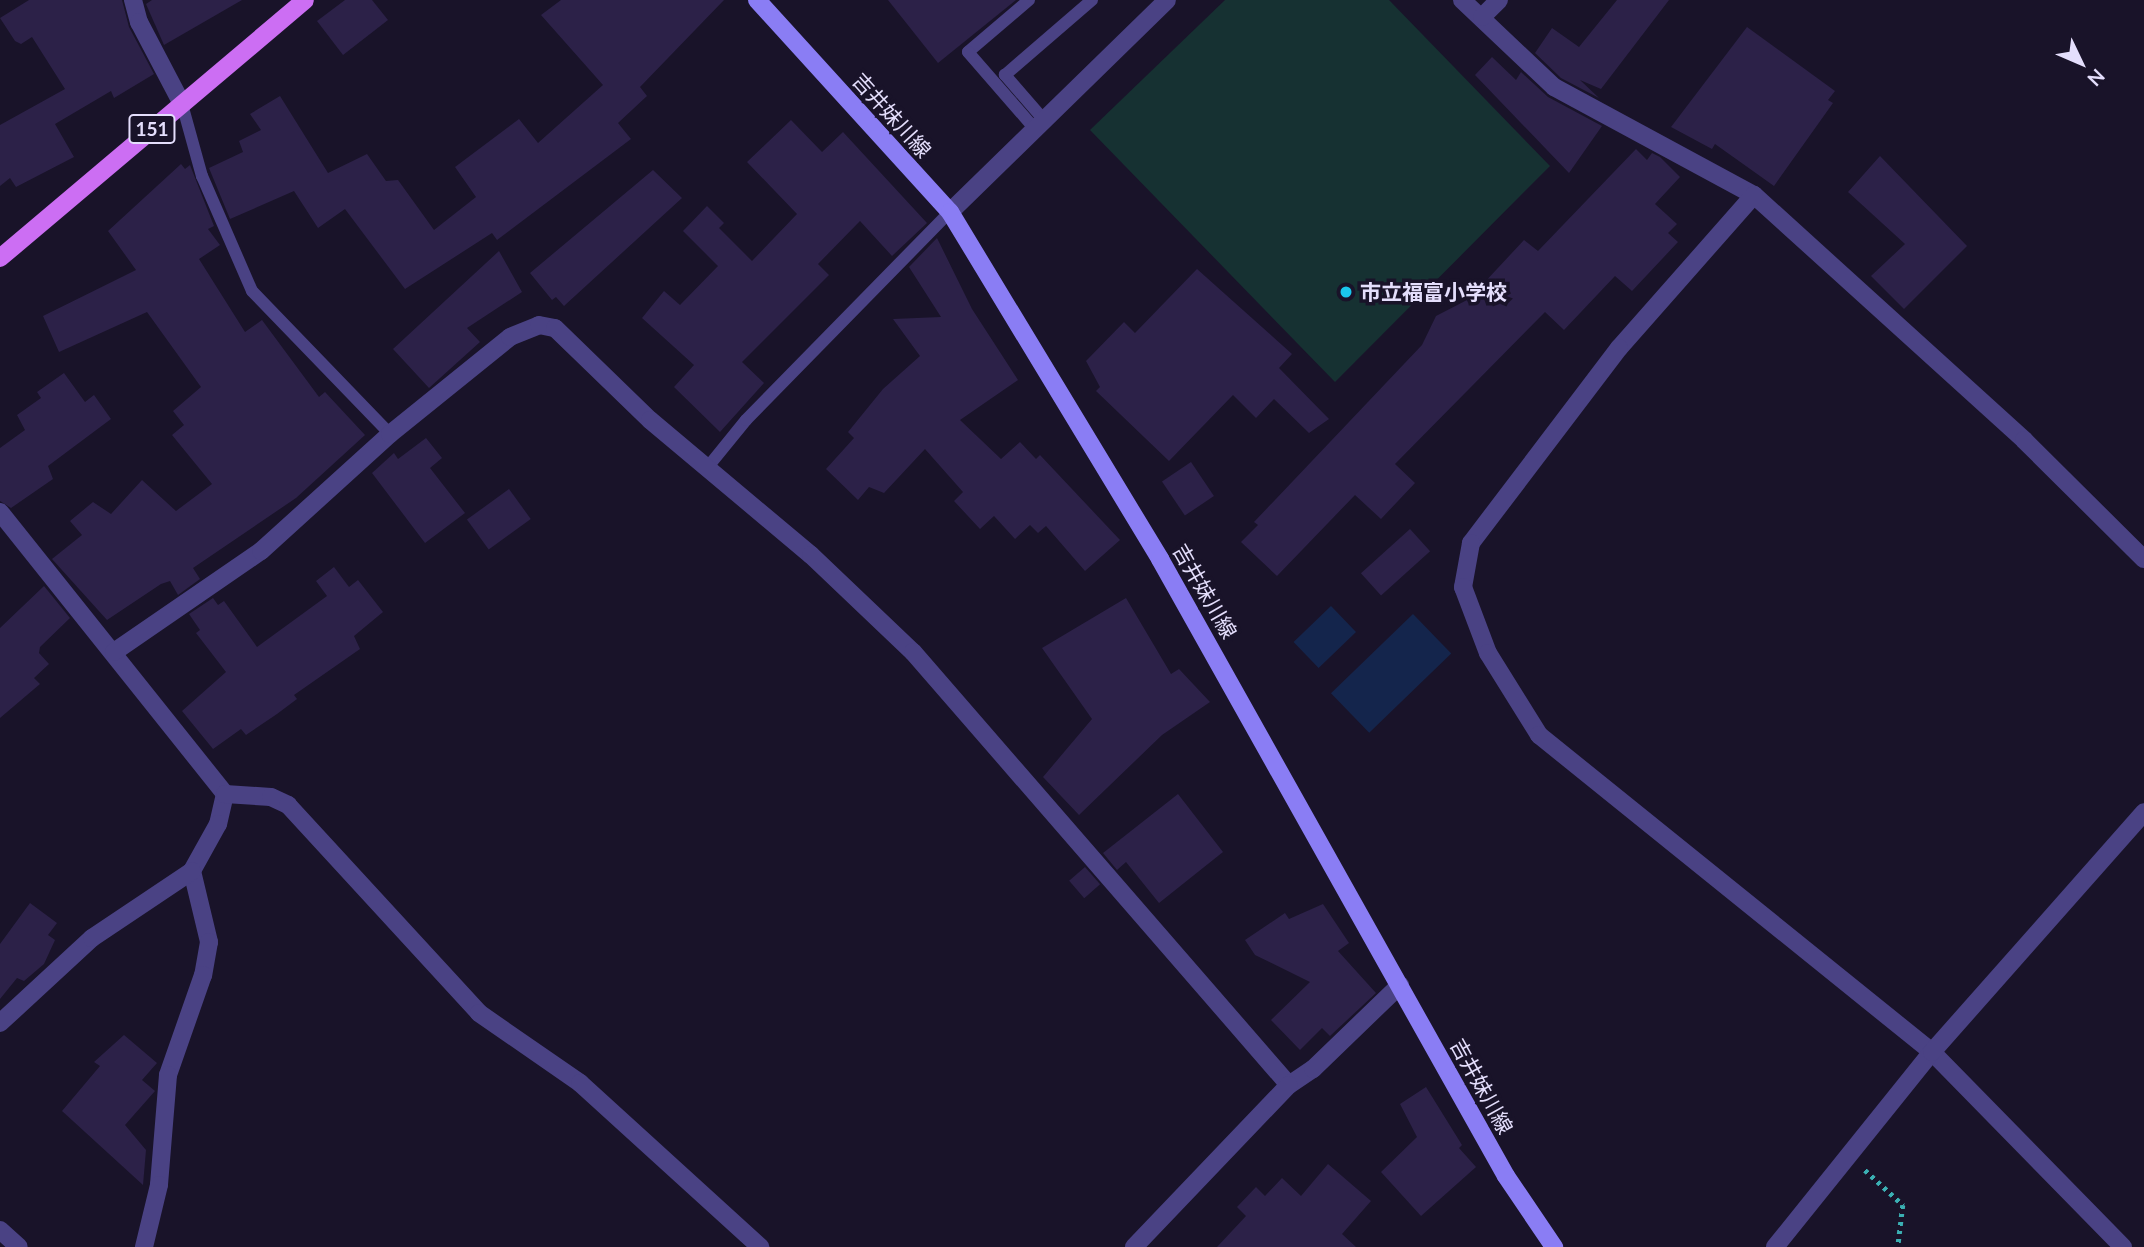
<!DOCTYPE html>
<meta charset="utf-8">
<style>
body{margin:0}
#map{position:relative;width:2144px;height:1247px;overflow:hidden;background:#191329;font-family:Lato,"Noto Sans JP",sans-serif}
div>[style]{position:absolute}
[style*='--x']{left:calc(var(--x)*1px);top:calc(var(--y)*1px);width:calc(var(--w)*1px);rotate:calc(var(--a)*1deg)}
.green>*{inset:0;background:#163132}
.water>*{inset:0;background:#14254c;transform-origin:0 0}
.building>*{inset:0;background:#2c2148;transform-origin:0 0}
.path>*{height:4.5px;margin-top:-2.25px;transform-origin:0;background:repeating-linear-gradient(90deg,#3bb0b3 0 3.5px,transparent 0 8.5px)}
.service>*{height:12px;margin:-6px;padding:0 6px;transform-origin:6px;border-radius:6px;background:#4a4284}
.minor>*{height:18px;margin:-9px;padding:0 9px;transform-origin:9px;border-radius:9px;background:#4a4284}
.secondary>*{height:18px;margin:-9px;padding:0 9px;transform-origin:9px;border-radius:9px;background:#8a7df4}
.primary>*{height:18px;margin:-9px;padding:0 9px;transform-origin:9px;border-radius:9px;background:#cc6ef3}
.dots>*{width:19px;height:19px;translate:-50% -50%;box-sizing:border-box;border:4px solid #191329;border-radius:50%}
span{translate:-50% -50%;white-space:nowrap;text-align:center;line-height:1.15;-webkit-text-stroke:7px #191329;paint-order:stroke}
.shield-label span{padding:2px 5px;background:#191329;border:2px solid;border-radius:5px;-webkit-text-stroke-width:0}
.shield-label{font-size:19px;color:#e4defc;font-weight:700}
.street-label{font-size:21px;color:#e4defc}
.poi-label{font-size:21px;color:#e4defc;font-weight:700}
.left{translate:0 -50%;text-align:left}
.north{position:absolute;left:2046px;top:28px;width:70px;height:70px;-webkit-text-stroke:5px #191329;paint-order:stroke;rotate:134deg;font-size:19px;font-weight:700;line-height:28px;text-align:center;color:#e4defc}
.north::after{content:'';display:block;margin:auto;width:24px;height:32px;background:#e4defc;clip-path:polygon(50% 0,100% 100%,50% 72%,0 100%)}
</style>
<div id="map">
<div class="green">
<div style="clip-path:polygon(1225px 0,1389px 0,1550px 166px,1335px 382px,1090px 130px)"></div>
</div>
<div class="water">
<div style="left:1331px;top:606px;width:36px;height:52px;rotate:46deg"></div>
<div style="left:1413px;top:614px;width:55px;height:114px;rotate:46deg"></div>
</div>
<div class="building">
<div style="clip-path:polygon(29px 0,122px 0,129px 27px,154px 74px,114px 98px,111px 91px,55px 124px,74px 157px,16px 187px,10px 178px,0 186px,0 125px,65px 89px,32px 37px,21px 44px,15px 41px,0 18px)"></div>
<div style="clip-path:polygon(152px 0,242px 0,164px 45px,146px 4px)"></div>
<div style="clip-path:polygon(345px 0,372px 0,388px 20px,343px 55px,317px 21px)"></div>
<div style="clip-path:polygon(561px 0,724px 0,640px 87px,647px 96px,618px 123px,631px 139px,497px 240px,492px 233px,405px 289px,345px 209px,318px 228px,294px 191px,230px 219px,209px 168px,243px 152px,239px 141px,261px 130px,250px 114px,280px 96px,328px 173px,367px 154px,386px 181px,398px 180px,434px 230px,476px 197px,455px 167px,519px 119px,538px 143px,603px 85px,541px 15px)"></div>
<div style="clip-path:polygon(888px 0,1016px 0,938px 63px)"></div>
<div style="clip-path:polygon(1617px 0,1669px 0,1601px 89px,1580px 80px,1599px 98px,1561px 78px,1535px 53px,1552px 28px,1579px 47px)"></div>
<div style="clip-path:polygon(1747px 27px,1835px 91px,1828px 100px,1833px 103px,1774px 186px,1715px 144px,1712px 149px,1671px 127px)"></div>
<div style="clip-path:polygon(1492px 57px,1516px 80px,1521px 72px,1548px 97px,1602px 126px,1569px 173px,1475px 75px)"></div>
<div style="clip-path:polygon(791px 120px,822px 152px,843px 132px,927px 223px,892px 256px,860px 221px,818px 264px,829px 275px,742px 362px,764px 383px,720px 432px,674px 387px,694px 365px,642px 318px,664px 291px,680px 305px,718px 266px,683px 231px,707px 206px,724px 223px,719px 228px,752px 261px,797px 214px,747px 162px)"></div>
<div style="clip-path:polygon(1636px 149px,1647px 160px,1652px 153px,1660px 157px,1680px 177px,1655px 204px,1677px 224px,1668px 233px,1678px 242px,1632px 291px,1615px 276px,1564px 330px,1545px 312px,1395px 464px,1415px 483px,1381px 519px,1355px 495px,1277px 576px,1241px 542px,1258px 525px,1254px 522px,1422px 345px,1436px 316px,1469px 299px,1524px 240px,1538px 251px)"></div>
<div style="clip-path:polygon(1880px 156px,1967px 246px,1904px 309px,1871px 276px,1905px 244px,1848px 192px)"></div>
<div style="clip-path:polygon(181px 164px,185px 169px,190px 165px,214px 226px,208px 229px,220px 245px,199px 259px,245px 332px,262px 320px,319px 397px,325px 392px,365px 435px,296px 498px,193px 568px,200px 579px,178px 595px,170px 581px,161px 584px,107px 620px,52px 559px,82px 535px,70px 521px,93px 502px,111px 514px,142px 480px,176px 511px,212px 484px,172px 435px,184px 425px,173px 411px,201px 387px,147px 312px,59px 352px,43px 316px,136px 270px,108px 231px)"></div>
<div style="clip-path:polygon(653px 170px,682px 198px,564px 306px,556px 297px,552px 300px,530px 273px)"></div>
<div style="clip-path:polygon(937px 238px,972px 309px,1018px 380px,960px 420px,1001px 459px,1020px 442px,1036px 459px,1040px 455px,1120px 540px,1085px 571px,1046px 526px,1038px 533px,1030px 525px,1015px 539px,994px 516px,980px 529px,954px 501px,963px 492px,925px 449px,884px 493px,869px 487px,858px 500px,826px 469px,854px 438px,848px 432px,883px 389px,920px 356px,893px 319px,941px 317px,909px 267px)"></div>
<div style="clip-path:polygon(499px 251px,522px 292px,467px 328px,480px 342px,429px 388px,393px 349px)"></div>
<div style="clip-path:polygon(1197px 269px,1292px 354px,1279px 368px,1329px 419px,1309px 433px,1274px 399px,1256px 418px,1233px 395px,1169px 461px,1096px 391px,1100px 387px,1086px 361px,1124px 322px,1135px 333px)"></div>
<div style="clip-path:polygon(64px 373px,85px 402px,94px 395px,111px 419px,48px 466px,53px 479px,11px 508px,0 501px,0 448px,25px 430px,17px 415px,41px 398px,37px 392px)"></div>
<div style="clip-path:polygon(426px 438px,442px 458px,430px 468px,465px 513px,425px 543px,372px 473px,394px 453px,398px 459px)"></div>
<div style="left:1191px;top:462px;width:41px;height:35px;rotate:56deg"></div>
<div style="left:509px;top:489px;width:37px;height:52px;rotate:54deg"></div>
<div style="left:1410px;top:529px;width:30px;height:66px;rotate:48deg"></div>
<div style="clip-path:polygon(334px 567px,349px 587px,358px 580px,383px 612px,354px 636px,360px 649px,294px 695px,297px 699px,277px 714px,246px 735px,241px 729px,213px 749px,182px 711px,226px 672px,196px 633px,200px 630px,189px 614px,213px 598px,218px 605px,224px 601px,257px 647px,327px 596px,316px 581px)"></div>
<div style="clip-path:polygon(44px 586px,70px 618px,40px 647px,39px 653px,49px 664px,34px 678px,40px 684px,0 718px,0 628px)"></div>
<div style="clip-path:polygon(1126px 598px,1171px 674px,1179px 669px,1210px 702px,1162px 735px,1079px 815px,1043px 777px,1092px 719px,1042px 648px)"></div>
<div style="clip-path:polygon(1178px 794px,1223px 852px,1159px 903px,1126px 862px,1117px 870px,1103px 853px)"></div>
<div style="left:1085px;top:867px;width:23px;height:21px;rotate:49deg"></div>
<div style="clip-path:polygon(30px 903px,57px 923px,48px 935px,55px 940px,44px 964px,24px 981px,17px 978px,0 999px,0 944px)"></div>
<div style="clip-path:polygon(1323px 904px,1349px 943px,1338px 951px,1376px 993px,1330px 1036px,1322px 1028px,1300px 1050px,1271px 1020px,1310px 982px,1255px 955px,1245px 940px,1285px 913px,1289px 919px)"></div>
<div style="clip-path:polygon(124px 1035px,157px 1063px,142px 1080px,155px 1091px,125px 1125px,146px 1150px,143px 1185px,62px 1111px,100px 1066px,94px 1062px)"></div>
<div style="clip-path:polygon(1426px 1087px,1462px 1145px,1459px 1148px,1476px 1167px,1421px 1216px,1381px 1172px,1417px 1137px,1400px 1104px)"></div>
<div style="clip-path:polygon(1328px 1164px,1371px 1201px,1342px 1234px,1356px 1247px,1217px 1247px,1246px 1216px,1237px 1207px,1256px 1187px,1265px 1196px,1282px 1178px,1301px 1196px)"></div>
</div>
<div class="path">
<div style="--x:1865;--y:1170;--w:52;--a:42.6"></div>
<div style="--x:1903;--y:1205;--w:42;--a:96.8"></div>
</div>
<div class="service">
<div style="--x:1029;--y:0;--w:80;--a:139.6"></div>
<div style="--x:968;--y:52;--w:102;--a:49"></div>
<div style="--x:182;--y:104;--w:75;--a:74.5"></div>
<div style="--x:202;--y:176;--w:125;--a:66.5"></div>
<div style="--x:252;--y:291;--w:199;--a:46"></div>
<div style="--x:1044;--y:120;--w:60;--a:-130.9"></div>
<div style="--x:1005;--y:75;--w:115;--a:-40.8"></div>
<div style="--x:707;--y:468;--w:62;--a:-50.9"></div>
<div style="--x:746;--y:420;--w:291;--a:-45.6"></div>
</div>
<div class="minor">
<div style="--x:133;--y:0;--w:23;--a:75"></div>
<div style="--x:139;--y:22;--w:93;--a:62.3"></div>
<div style="--x:1462;--y:0;--w:127;--a:43.4"></div>
<div style="--x:1554;--y:87;--w:227;--a:28.4"></div>
<div style="--x:1754;--y:195;--w:365;--a:42.2"></div>
<div style="--x:2024;--y:440;--w:169;--a:44.8"></div>
<div style="--x:1482;--y:17;--w:24;--a:-45"></div>
<div style="--x:1754;--y:195;--w:204;--a:131.4"></div>
<div style="--x:1619;--y:348;--w:245;--a:127.2"></div>
<div style="--x:1471;--y:543;--w:45;--a:100.3"></div>
<div style="--x:1463;--y:587;--w:71;--a:69.3"></div>
<div style="--x:1488;--y:653;--w:97;--a:58.1"></div>
<div style="--x:1539;--y:735;--w:505;--a:38.89"></div>
<div style="--x:1932;--y:1052;--w:273;--a:45.6"></div>
<div style="--x:950;--y:212;--w:303;--a:-44.3"></div>
<div style="--x:0;--y:512;--w:361;--a:51.4"></div>
<div style="--x:225;--y:794;--w:31;--a:103"></div>
<div style="--x:218;--y:824;--w:54;--a:119"></div>
<div style="--x:192;--y:871;--w:73;--a:76.5"></div>
<div style="--x:209;--y:942;--w:34;--a:100"></div>
<div style="--x:203;--y:975;--w:106;--a:109.3"></div>
<div style="--x:168;--y:1075;--w:110;--a:94.7"></div>
<div style="--x:159;--y:1185;--w:64;--a:103.6"></div>
<div style="--x:114;--y:652;--w:178;--a:-34.5"></div>
<div style="--x:261;--y:551;--w:174;--a:-42.2"></div>
<div style="--x:390;--y:434;--w:154;--a:-38.9"></div>
<div style="--x:510;--y:337;--w:31;--a:-22"></div>
<div style="--x:539;--y:325;--w:16;--a:11"></div>
<div style="--x:555;--y:328;--w:132;--a:44.1"></div>
<div style="--x:650;--y:420;--w:210;--a:40"></div>
<div style="--x:811;--y:555;--w:141;--a:43.6"></div>
<div style="--x:913;--y:652;--w:573;--a:49.03"></div>
<div style="--x:1289;--y:1085;--w:29;--a:-34"></div>
<div style="--x:1313;--y:1069;--w:121;--a:-44"></div>
<div style="--x:225;--y:794;--w:46;--a:3.7"></div>
<div style="--x:271;--y:797;--w:19;--a:25"></div>
<div style="--x:288;--y:805;--w:282;--a:47.4"></div>
<div style="--x:479;--y:1013;--w:123;--a:34.7"></div>
<div style="--x:580;--y:1083;--w:244;--a:42.3"></div>
<div style="--x:0;--y:1023;--w:125;--a:-42.7"></div>
<div style="--x:92;--y:938;--w:120;--a:-33.8"></div>
<div style="--x:0;--y:1230;--w:25;--a:42"></div>
<div style="--x:1134;--y:1247;--w:224;--a:-46.3"></div>
<div style="--x:1775;--y:1247;--w:250;--a:-51.2"></div>
<div style="--x:1932;--y:1052;--w:320;--a:-48.5"></div>
</div>
<div class="secondary">
<div style="--x:757;--y:0;--w:287;--a:47.7"></div>
<div style="--x:950;--y:212;--w:406;--a:58.8"></div>
<div style="--x:1160;--y:559;--w:707;--a:60.72"></div>
<div style="--x:1506;--y:1176;--w:86;--a:55.9"></div>
</div>
<div class="primary">
<div style="--x:0;--y:258;--w:399;--a:-40.2"></div>
</div>
<div class="dots">
<div style="left:1346px;top:292px;background:#1ac6ec"></div>
</div>
<div class="shield-label">
<span style="left:152px;top:129px">151</span>
</div>
<div class="street-label">
<span style="left:892px;top:115px;rotate:48deg">吉井妹川線</span>
<span style="left:1205px;top:591px;rotate:60deg">吉井妹川線</span>
<span style="left:1482px;top:1086px;rotate:61deg">吉井妹川線</span>
</div>
<div class="poi-label">
<span class="left" style="left:1360px;top:292px">市立福富小学校</span>
</div>
<div class="north">N</div>
</div>
